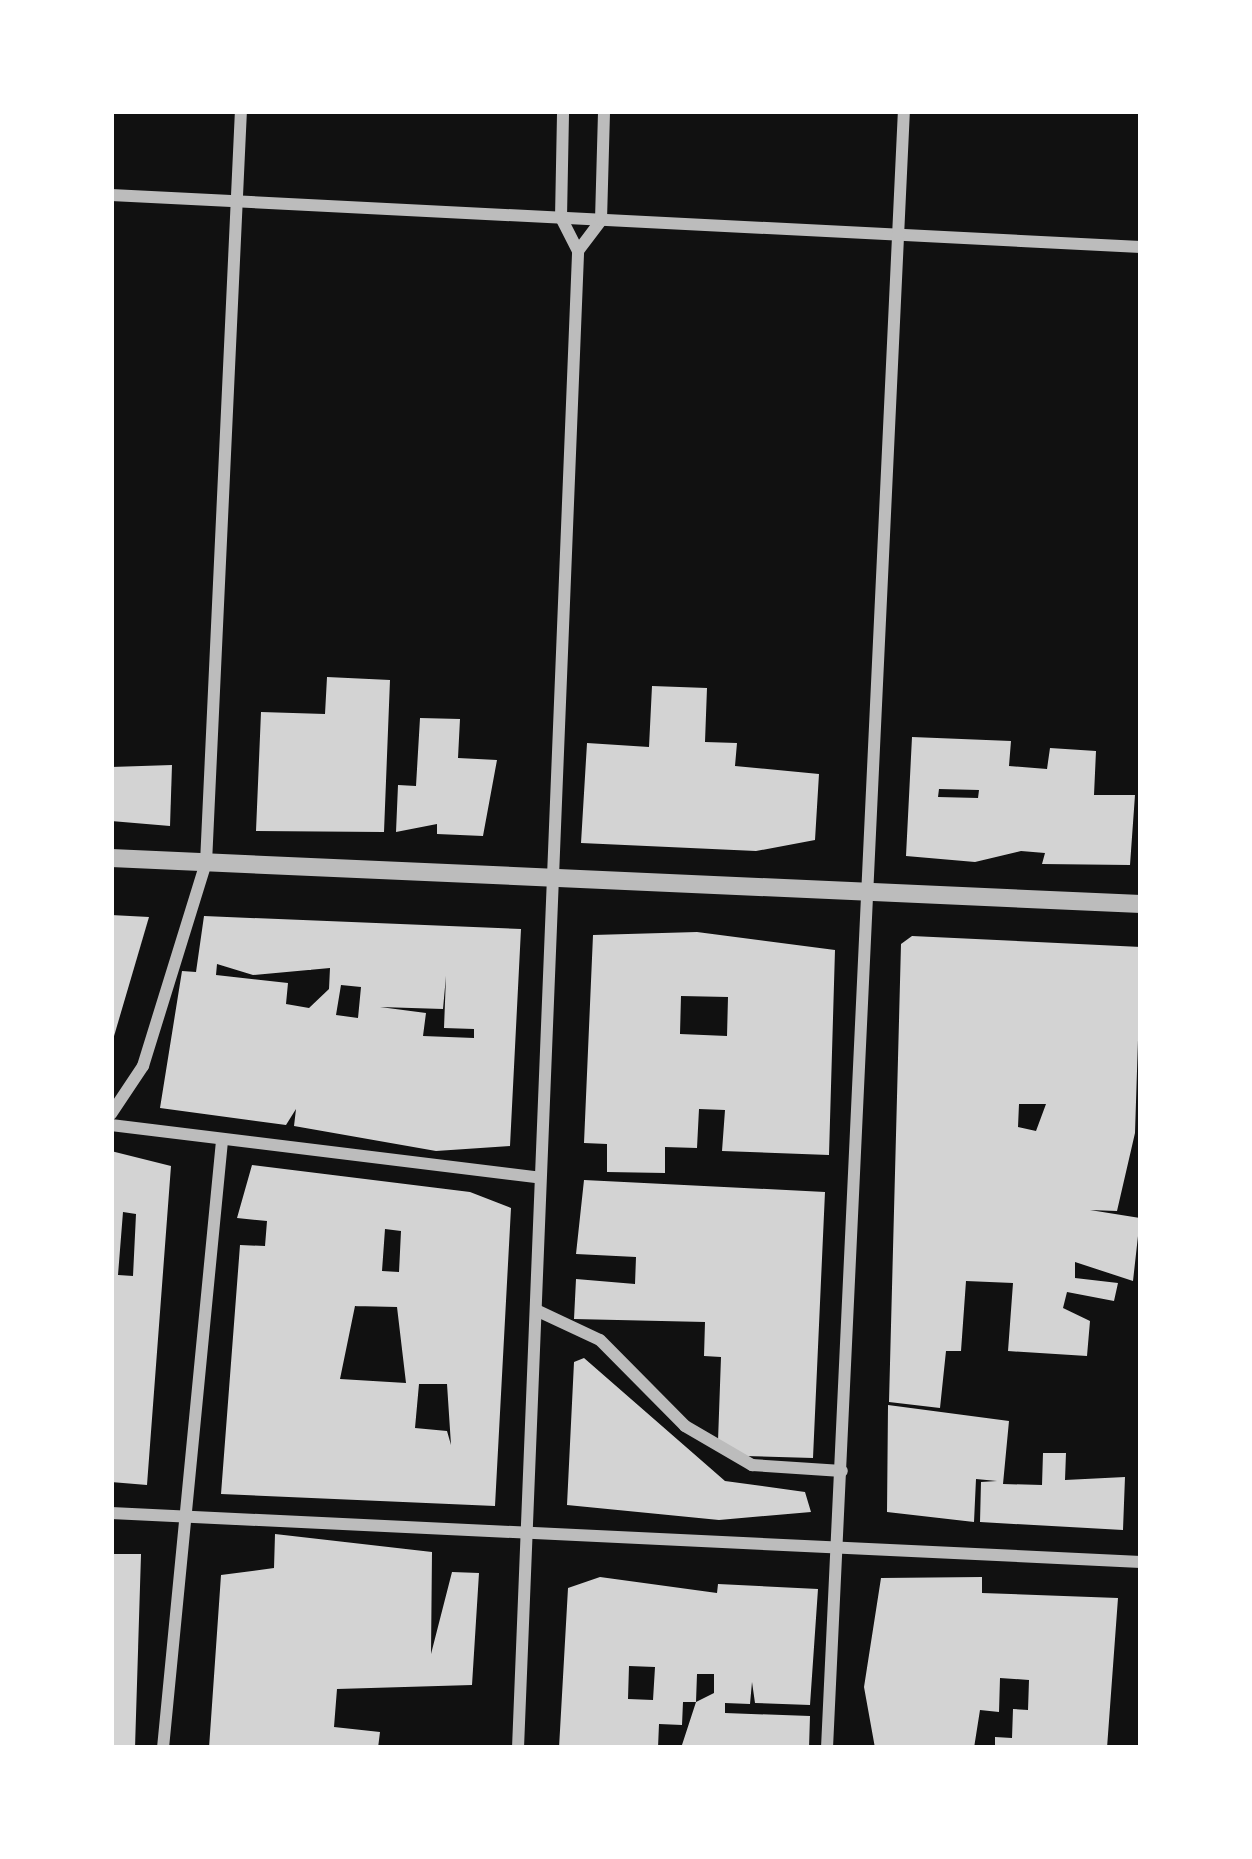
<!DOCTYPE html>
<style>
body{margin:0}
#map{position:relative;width:1252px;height:1859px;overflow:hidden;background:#111;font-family:Figtree,sans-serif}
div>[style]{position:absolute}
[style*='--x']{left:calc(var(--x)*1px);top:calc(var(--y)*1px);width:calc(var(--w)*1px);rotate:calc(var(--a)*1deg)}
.building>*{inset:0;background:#d3d3d3}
.minor>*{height:12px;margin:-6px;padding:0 6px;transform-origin:6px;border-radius:6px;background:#bcbcbc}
.tertiary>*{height:18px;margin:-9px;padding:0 9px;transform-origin:9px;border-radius:9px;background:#bcbcbc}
span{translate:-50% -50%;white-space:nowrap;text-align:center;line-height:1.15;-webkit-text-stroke:9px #fff;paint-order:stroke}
.frame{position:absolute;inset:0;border:114px solid #fff;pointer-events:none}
</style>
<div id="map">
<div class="building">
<div style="clip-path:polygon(327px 677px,390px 680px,384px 832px,256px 831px,261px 712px,325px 714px)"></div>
<div style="clip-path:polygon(652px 686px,707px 688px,705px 742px,737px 743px,735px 766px,819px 774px,815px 840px,756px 851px,581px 843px,587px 743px,649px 747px)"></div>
<div style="clip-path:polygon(420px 718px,460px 719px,458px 758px,497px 760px,483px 836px,437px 834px,437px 824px,396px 832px,398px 785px,416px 786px)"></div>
<div style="clip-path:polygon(evenodd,912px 737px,1011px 741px,1009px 766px,1047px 769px,1050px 748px,1096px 751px,1094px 795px,1135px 795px,1130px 865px,1042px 864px,1045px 853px,1021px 851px,975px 862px,906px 856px,912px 737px,939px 789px,979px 790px,978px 798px,938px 797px,939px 789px)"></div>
<div style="clip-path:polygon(172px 765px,170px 826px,111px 821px,111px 767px)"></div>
<div style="clip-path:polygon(111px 915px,149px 917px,112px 1043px,111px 1042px)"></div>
<div style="clip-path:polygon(evenodd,204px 916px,521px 929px,510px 1146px,436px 1151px,294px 1126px,296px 1109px,286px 1125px,160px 1108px,182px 971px,196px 972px,204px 916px,217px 964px,253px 975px,330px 968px,329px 989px,309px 1008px,286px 1004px,288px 983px,216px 975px,217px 964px,204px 916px,446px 976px,444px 1028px,474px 1029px,474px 1038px,423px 1036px,426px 1013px,380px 1007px,443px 1009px,446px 976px,204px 916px,341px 985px,361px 987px,358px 1018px,336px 1015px,341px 985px)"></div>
<div style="clip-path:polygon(evenodd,697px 932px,835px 950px,829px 1155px,722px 1151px,725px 1110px,699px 1109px,697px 1148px,665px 1147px,665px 1173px,607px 1172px,607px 1144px,584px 1143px,593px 935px,697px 932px,681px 996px,728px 997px,727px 1036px,680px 1034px,681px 996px)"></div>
<div style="clip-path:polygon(evenodd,912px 936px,1141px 947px,1135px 1133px,1117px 1211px,1090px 1210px,1140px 1218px,1133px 1281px,1075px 1262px,1075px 1278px,1118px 1283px,1114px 1301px,1067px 1292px,1063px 1308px,1090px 1321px,1087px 1356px,1008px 1351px,1013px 1283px,966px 1281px,961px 1351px,946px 1351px,940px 1408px,889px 1402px,901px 944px,912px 936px,1019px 1104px,1046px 1104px,1036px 1131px,1018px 1127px,1019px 1104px)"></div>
<div style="clip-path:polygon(evenodd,111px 1151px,171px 1166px,147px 1485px,111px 1482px,111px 1151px,123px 1212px,136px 1214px,133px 1276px,118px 1275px,123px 1212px)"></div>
<div style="clip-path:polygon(evenodd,252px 1165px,470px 1192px,511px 1208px,495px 1506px,221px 1494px,240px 1245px,265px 1246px,267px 1221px,237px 1218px,252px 1165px,385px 1229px,401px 1231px,399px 1272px,382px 1271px,385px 1229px,252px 1165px,355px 1306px,397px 1307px,406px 1383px,340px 1379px,355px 1306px,252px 1165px,419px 1384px,447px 1384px,451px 1445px,447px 1431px,415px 1428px,419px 1384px)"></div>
<div style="clip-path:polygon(584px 1180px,825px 1192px,813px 1458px,745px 1456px,718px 1441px,721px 1357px,704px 1356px,705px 1322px,574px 1319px,576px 1279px,635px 1284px,636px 1257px,576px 1254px)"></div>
<div style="clip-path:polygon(584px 1358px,725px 1481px,805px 1492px,811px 1512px,719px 1520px,567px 1505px,574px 1362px)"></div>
<div style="clip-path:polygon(888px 1405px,1009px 1421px,1003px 1484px,1042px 1485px,1043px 1453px,1066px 1453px,1065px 1480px,1125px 1477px,1123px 1530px,980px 1522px,981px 1482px,997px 1481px,976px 1479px,974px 1522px,887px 1512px)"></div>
<div style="clip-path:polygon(275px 1534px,432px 1552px,431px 1654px,452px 1572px,479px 1573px,472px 1685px,337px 1689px,334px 1727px,380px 1732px,378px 1748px,209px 1748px,221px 1575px,274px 1568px)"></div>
<div style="clip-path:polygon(111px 1554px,141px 1554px,135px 1748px,111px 1748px)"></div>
<div style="clip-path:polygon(evenodd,600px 1577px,717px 1593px,718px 1584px,818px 1589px,810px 1705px,755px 1703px,752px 1682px,750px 1704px,725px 1703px,725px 1713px,810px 1716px,809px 1748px,681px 1748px,696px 1702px,714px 1693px,714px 1674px,697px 1674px,696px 1702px,683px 1702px,682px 1725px,659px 1724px,658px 1748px,559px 1748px,568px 1588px,600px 1577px,629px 1666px,655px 1667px,653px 1700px,628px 1699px,629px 1666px)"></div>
<div style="clip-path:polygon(982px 1577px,982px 1593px,1118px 1598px,1107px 1748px,995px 1748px,995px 1737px,1012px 1738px,1013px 1709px,1028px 1710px,1029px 1680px,1000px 1678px,999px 1712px,980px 1710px,974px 1748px,875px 1748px,864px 1687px,881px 1578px)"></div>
</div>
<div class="minor">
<div style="--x:111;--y:195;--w:1031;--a:2.89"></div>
<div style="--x:578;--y:251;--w:39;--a:-53"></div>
<div style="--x:601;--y:220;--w:109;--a:-88.4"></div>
<div style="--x:111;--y:1114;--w:58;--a:-56.3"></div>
<div style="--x:143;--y:1066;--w:213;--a:-72.8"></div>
<div style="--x:206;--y:863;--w:753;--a:-87.34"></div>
<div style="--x:111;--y:1125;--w:432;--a:7"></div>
<div style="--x:538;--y:1311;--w:68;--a:25.1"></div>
<div style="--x:600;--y:1340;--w:121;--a:45.3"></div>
<div style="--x:685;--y:1426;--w:78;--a:30.2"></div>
<div style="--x:752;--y:1465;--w:90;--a:3.8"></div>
<div style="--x:111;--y:1513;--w:1031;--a:2.72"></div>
<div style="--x:163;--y:1748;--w:610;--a:-84.45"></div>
<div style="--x:518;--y:1748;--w:1498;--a:-87.7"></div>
<div style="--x:578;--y:251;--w:37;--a:-117"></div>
<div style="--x:561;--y:218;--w:107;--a:-88.9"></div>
<div style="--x:827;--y:1748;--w:1639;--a:-87.31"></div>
</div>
<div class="tertiary">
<div style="--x:111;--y:858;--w:1031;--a:2.56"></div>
</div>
<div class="frame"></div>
</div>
